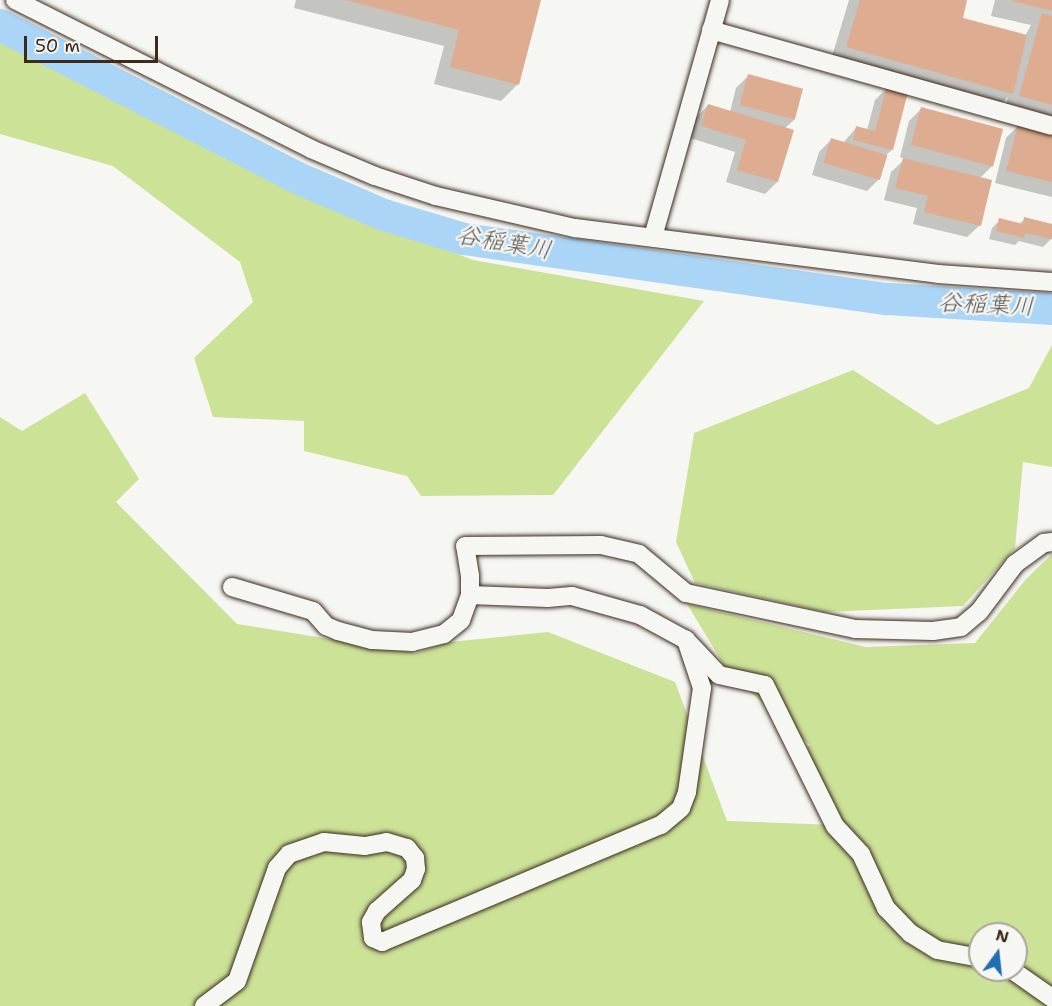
<!DOCTYPE html>
<meta charset="utf-8">
<style>
body{margin:0}
#map{position:relative;width:1052px;height:1006px;overflow:hidden;background:#f6f6f2;font-family:"Shantell Sans","Klee One",sans-serif}
div>[style]{position:absolute}
[style*='--x']{left:calc(var(--x)*1px);top:calc(var(--y)*1px);width:calc(var(--w)*1px);rotate:calc(var(--a)*1deg)}
.green>*{inset:0;background:#cce297}
.shadow>*{inset:0;background:#0003}
.river>*{height:32px;margin:-16px;padding:0 16px;transform-origin:16px;border-radius:16px;background:#abd5f6}
.building>*{inset:0;background:#deac90;transform-origin:0 0}
.roads{filter:drop-shadow(0 0 2px #3b2a1e) drop-shadow(0 0 2px #3b2a1e)}
.minor>*{height:18px;margin:-9px;padding:0 9px;transform-origin:9px;border-radius:9px;background:#f6f6f2}
span{translate:-50% -50%;white-space:nowrap;text-align:center;line-height:1.15;-webkit-text-stroke:4.5px #f6f6f2;paint-order:stroke}
.water-label{font-size:24px;color:#575554;font-style:italic}
.north{position:absolute;left:968px;top:922px;width:60px;height:60px;box-sizing:border-box;background:#f6f6f2;border:2px solid #aba49d;border-radius:50%;rotate:15deg;font-size:16px;font-weight:700;line-height:24px;text-align:center;color:#3b2a1e}
.north::after{content:'';display:block;margin:auto;width:21px;height:27px;background:#1f6fb2;clip-path:polygon(50% 0,100% 100%,50% 72%,0 100%)}
.scale{position:absolute;left:24px;top:36px;width:134px;height:27px;box-sizing:border-box;border:3px solid #3b2a1e;border-top:0;padding-left:8px;font-size:18px;line-height:21px;white-space:nowrap;color:#3b2a1e;-webkit-text-stroke:4px #f6f6f2;paint-order:stroke}
</style>
<div id="map">
<div class="green">
<div style="clip-path:polygon(0 41px,302px 194px,473px 260px,704px 301px,553px 495px,421px 496px,407px 476px,304px 451px,304px 421px,213px 417px,194px 358px,253px 302px,240px 262px,113px 166px,0 134px)"></div>
<div style="clip-path:polygon(1052px 345px,1052px 467px,1023px 462px,1015px 548px,963px 606px,825px 612px,695px 583px,676px 542px,694px 433px,853px 370px,937px 425px,1029px 388px)"></div>
<div style="clip-path:polygon(evenodd,85px 393px,139px 479px,116px 502px,237px 624px,416px 653px,450px 642px,548px 632px,675px 682px,727px 821px,835px 825px,807px 747px,810px 745px,728px 672px,687px 604px,866px 647px,975px 643px,1026px 579px,1052px 554px,1052px 1006px,0 1006px,0 417px,22px 431px,85px 393px,980px 934px,1016px 934px,1016px 970px,980px 970px,980px 934px)"></div>
</div>
<div class="shadow">
<div style="clip-path:polygon(296px 0,539px 0,517px 85px,501px 101px,434px 84px,444px 46px,294px 8px)"></div>
<div style="clip-path:polygon(849px 0,965px 0,962px 19px,1025px 36px,1031px 25px,991px 16px,995px 0,1052px 0,1052px 126px,1004px 112px,1008px 97px,996px 110px,830px 63px)"></div>
<div style="clip-path:polygon(748px 76px,794px 120px,785px 128px,777px 182px,765px 194px,726px 182px,735px 152px,690px 138px,696px 118px,708px 105px,730px 112px,736px 88px)"></div>
<div style="clip-path:polygon(887px 88px,892px 150px,886px 155px,879px 179px,867px 191px,812px 175px,819px 152px,831px 140px,843px 143px,856px 128px,867px 130px,875px 100px)"></div>
<div style="clip-path:polygon(921px 109px,992px 166px,979px 179px,980px 225px,967px 237px,913px 224px,917px 208px,884px 200px,891px 172px,905px 159px,900px 157px,909px 121px)"></div>
<div style="clip-path:polygon(1018px 126px,1052px 135px,1052px 197px,995px 183px,1006px 138px)"></div>
<div style="clip-path:polygon(1025px 219px,1052px 226px,1051px 239px,1043px 247px,1019px 241px,1015px 245px,989px 239px,992px 228px,1000px 220px,1019px 224px)"></div>
</div>
<div class="river">
<div style="--x:0;--y:25;--w:337;--a:27.2"></div>
<div style="--x:300;--y:179;--w:91;--a:23.2"></div>
<div style="--x:384;--y:215;--w:84;--a:16.7"></div>
<div style="--x:464;--y:239;--w:428;--a:8.1"></div>
<div style="--x:888;--y:299;--w:164;--a:3.5"></div>
</div>
<div class="building">
<div style="clip-path:polygon(346px 0,541px 0,519px 85px,450px 67px,459px 30px)"></div>
<div style="clip-path:polygon(860px 0,967px 0,963px 18px,1027px 35px,1013px 94px,846px 47px)"></div>
<div style="clip-path:polygon(1012px 0,1052px 0,1052px 11px,1012px 1px)"></div>
<div style="clip-path:polygon(1042px 13px,1052px 16px,1052px 105px,1019px 96px)"></div>
<div style="left:748px;top:74px;width:57px;height:32px;rotate:15deg"></div>
<div style="clip-path:polygon(887px 86px,908px 92px,893px 150px,853px 140px,856px 126px,875px 131px)"></div>
<div style="clip-path:polygon(708px 104px,794px 130px,778px 182px,737px 170px,746px 140px,701px 126px)"></div>
<div style="left:921px;top:107px;width:85px;height:39px;rotate:15deg"></div>
<div style="clip-path:polygon(1018px 125px,1052px 133px,1052px 182px,1006px 171px)"></div>
<div style="left:831px;top:138px;width:59px;height:26px;rotate:17deg"></div>
<div style="clip-path:polygon(903px 158px,992px 180px,981px 226px,924px 212px,928px 196px,895px 188px)"></div>
<div style="clip-path:polygon(1024px 217px,1052px 224px,1052px 239px,1025px 233px,1024px 238px,996px 231px,999px 218px,1023px 224px)"></div>
</div>
<div class="roads">
<div class="minor">
<div style="--x:15;--y:0;--w:331;--a:26.7"></div>
<div style="--x:311;--y:149;--w:69;--a:22.9"></div>
<div style="--x:375;--y:176;--w:64;--a:18.2"></div>
<div style="--x:436;--y:196;--w:143;--a:13"></div>
<div style="--x:575;--y:228;--w:366;--a:7.2"></div>
<div style="--x:938;--y:274;--w:114;--a:4"></div>
<div style="--x:711;--y:30;--w:354;--a:15.7"></div>
<div style="--x:653;--y:237;--w:246;--a:-74.2"></div>
<div style="--x:232;--y:587;--w:84;--a:16.5"></div>
<div style="--x:313;--y:611;--w:20;--a:49"></div>
<div style="--x:326;--y:626;--w:13;--a:23"></div>
<div style="--x:338;--y:631;--w:35;--a:15"></div>
<div style="--x:372;--y:640;--w:40;--a:2.9"></div>
<div style="--x:412;--y:642;--w:33;--a:-14"></div>
<div style="--x:444;--y:634;--w:22;--a:-39"></div>
<div style="--x:461;--y:620;--w:27;--a:-70"></div>
<div style="--x:470;--y:595;--w:19;--a:-90"></div>
<div style="--x:470;--y:576;--w:30;--a:-99"></div>
<div style="--x:465;--y:546;--w:136;--a:-0.4"></div>
<div style="--x:601;--y:545;--w:39;--a:13"></div>
<div style="--x:639;--y:554;--w:61;--a:39.7"></div>
<div style="--x:686;--y:593;--w:173;--a:12"></div>
<div style="--x:855;--y:629;--w:78;--a:1.5"></div>
<div style="--x:933;--y:631;--w:28;--a:-8"></div>
<div style="--x:961;--y:627;--w:23;--a:-40"></div>
<div style="--x:979;--y:612;--w:60;--a:-53.1"></div>
<div style="--x:1015;--y:564;--w:36;--a:-36"></div>
<div style="--x:1044;--y:543;--w:8;--a:-7"></div>
<div style="--x:470;--y:595;--w:78;--a:2.2"></div>
<div style="--x:548;--y:598;--w:24;--a:-5"></div>
<div style="--x:572;--y:596;--w:71;--a:15.6"></div>
<div style="--x:640;--y:615;--w:52;--a:28.5"></div>
<div style="--x:686;--y:640;--w:48;--a:46.7"></div>
<div style="--x:719;--y:675;--w:47;--a:12.3"></div>
<div style="--x:765;--y:685;--w:157;--a:63.6"></div>
<div style="--x:835;--y:826;--w:38;--a:47"></div>
<div style="--x:861;--y:854;--w:60;--a:65.2"></div>
<div style="--x:886;--y:908;--w:35;--a:46"></div>
<div style="--x:910;--y:933;--w:32;--a:32"></div>
<div style="--x:937;--y:950;--w:44;--a:10.5"></div>
<div style="--x:1012;--y:970;--w:49;--a:35"></div>
<div style="--x:204;--y:1006;--w:41;--a:-37.1"></div>
<div style="--x:237;--y:981;--w:120;--a:-70.5"></div>
<div style="--x:277;--y:868;--w:18;--a:-49"></div>
<div style="--x:289;--y:854;--w:37;--a:-19"></div>
<div style="--x:324;--y:842;--w:41;--a:5.6"></div>
<div style="--x:365;--y:846;--w:22;--a:-10"></div>
<div style="--x:387;--y:842;--w:21;--a:17"></div>
<div style="--x:407;--y:848;--w:13;--a:51"></div>
<div style="--x:415;--y:858;--w:11;--a:85"></div>
<div style="--x:416;--y:869;--w:12;--a:110"></div>
<div style="--x:412;--y:880;--w:47;--a:138.5"></div>
<div style="--x:377;--y:911;--w:13;--a:119"></div>
<div style="--x:371;--y:922;--w:16;--a:83"></div>
<div style="--x:373;--y:938;--w:10;--a:24"></div>
<div style="--x:382;--y:942;--w:303;--a:-22.8"></div>
<div style="--x:661;--y:825;--w:26;--a:-40"></div>
<div style="--x:681;--y:808;--w:17;--a:-69"></div>
<div style="--x:687;--y:792;--w:105;--a:-81.8"></div>
<div style="--x:702;--y:688;--w:51;--a:-108.4"></div>
</div>
</div>
<div class="water-label">
<span style="left:504px;top:243px;rotate:10deg">谷稲葉川</span>
<span style="left:986px;top:305px;rotate:3deg">谷稲葉川</span>
</div>
<div class="north">N</div>
<div class="scale">50 m</div>
</div>
